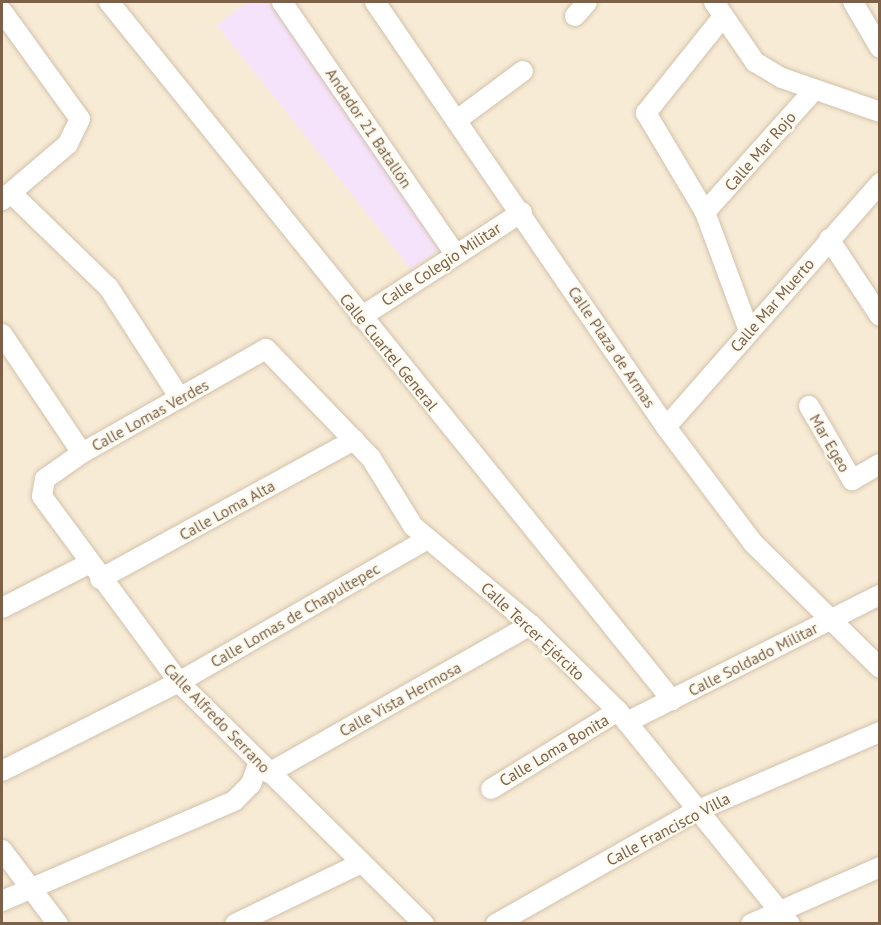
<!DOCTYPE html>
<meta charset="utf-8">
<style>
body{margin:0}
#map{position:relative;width:881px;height:925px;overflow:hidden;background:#fef8e7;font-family:"PT Sans",sans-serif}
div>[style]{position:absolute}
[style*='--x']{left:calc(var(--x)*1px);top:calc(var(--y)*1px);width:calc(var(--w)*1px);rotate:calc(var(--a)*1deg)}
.residential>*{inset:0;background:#f7ebd5;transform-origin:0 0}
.education>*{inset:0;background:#f5e3fb}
.roads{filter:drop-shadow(0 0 2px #d3c1ab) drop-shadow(0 0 2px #d3c1ab)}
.minor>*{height:20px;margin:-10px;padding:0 10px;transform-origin:10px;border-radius:10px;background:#fff}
span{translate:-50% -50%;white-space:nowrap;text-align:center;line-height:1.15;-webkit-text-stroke:5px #fffbf0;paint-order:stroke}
.street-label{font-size:16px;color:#7c6048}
.frame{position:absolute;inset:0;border:3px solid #7c6048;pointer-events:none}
</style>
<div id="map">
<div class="residential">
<div style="left:2px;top:2px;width:877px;height:921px"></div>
</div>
<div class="education">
<div style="clip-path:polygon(247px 2px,277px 2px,444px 246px,411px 269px,217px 25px)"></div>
</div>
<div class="roads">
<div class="minor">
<div style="--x:109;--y:2;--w:897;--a:51.11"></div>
<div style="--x:282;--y:2;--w:306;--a:55.5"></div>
<div style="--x:375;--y:2;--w:515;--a:55.6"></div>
<div style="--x:666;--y:427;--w:145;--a:53.1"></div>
<div style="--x:753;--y:543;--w:178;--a:44.5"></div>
<div style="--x:714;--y:2;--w:73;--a:55.7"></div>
<div style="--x:755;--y:62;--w:31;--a:31"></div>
<div style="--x:782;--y:78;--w:104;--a:19.1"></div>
<div style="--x:853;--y:2;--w:53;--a:59.6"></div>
<div style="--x:2;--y:11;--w:133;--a:54.2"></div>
<div style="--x:80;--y:119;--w:28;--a:116"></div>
<div style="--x:68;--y:144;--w:87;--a:139.7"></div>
<div style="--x:575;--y:16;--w:18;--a:-49"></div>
<div style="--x:722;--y:18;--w:122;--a:128.7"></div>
<div style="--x:646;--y:113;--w:115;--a:59.2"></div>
<div style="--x:705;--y:212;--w:127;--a:69.7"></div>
<div style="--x:457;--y:120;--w:82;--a:-36.6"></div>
<div style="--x:11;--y:193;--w:136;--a:44.1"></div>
<div style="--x:109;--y:288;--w:131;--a:57.2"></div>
<div style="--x:705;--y:212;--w:164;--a:-48.2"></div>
<div style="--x:829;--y:239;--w:92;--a:56.5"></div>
<div style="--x:361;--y:317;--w:192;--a:-33.1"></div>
<div style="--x:2;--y:334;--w:143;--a:56.1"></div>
<div style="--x:809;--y:406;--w:86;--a:59.8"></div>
<div style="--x:852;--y:480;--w:32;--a:-30"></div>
<div style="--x:666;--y:427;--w:325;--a:-48.7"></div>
<div style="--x:100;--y:579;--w:290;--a:-28.7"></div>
<div style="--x:2;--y:608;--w:97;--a:-27.1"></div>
<div style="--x:627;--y:722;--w:283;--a:-26.7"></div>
<div style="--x:2;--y:771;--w:198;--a:-26.7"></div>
<div style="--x:179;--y:682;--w:287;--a:-29.9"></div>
<div style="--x:269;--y:773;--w:301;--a:-29.5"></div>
<div style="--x:491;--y:789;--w:149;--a:-31.6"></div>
<div style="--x:2;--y:850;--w:93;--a:52.9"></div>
<div style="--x:2;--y:901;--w:253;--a:-23.3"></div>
<div style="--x:234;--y:801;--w:24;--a:-45"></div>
<div style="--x:251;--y:784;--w:23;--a:-70"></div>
<div style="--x:235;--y:924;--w:138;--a:-25.8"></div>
<div style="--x:424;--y:924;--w:344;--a:-135.4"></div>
<div style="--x:179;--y:682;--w:231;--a:-126.4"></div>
<div style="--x:42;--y:496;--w:17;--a:-80"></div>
<div style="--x:45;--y:479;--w:45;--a:-35.1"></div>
<div style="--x:82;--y:453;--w:211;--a:-29.5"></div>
<div style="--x:266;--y:349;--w:151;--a:46.1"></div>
<div style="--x:371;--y:458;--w:80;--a:58.3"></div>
<div style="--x:413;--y:526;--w:154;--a:40"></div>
<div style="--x:531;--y:625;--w:122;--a:44.7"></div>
<div style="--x:618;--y:711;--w:274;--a:51.1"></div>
<div style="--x:496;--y:924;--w:227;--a:-29.5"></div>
<div style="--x:694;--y:812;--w:202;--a:-23.3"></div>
<div style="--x:751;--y:924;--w:141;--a:-23.8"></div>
</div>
</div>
<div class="street-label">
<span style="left:369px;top:128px;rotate:56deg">Andador 21 Batallón</span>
<span style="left:760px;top:151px;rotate:-49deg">Calle Mar Rojo</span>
<span style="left:441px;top:264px;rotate:-33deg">Calle Colegio Militar</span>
<span style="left:772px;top:305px;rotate:-49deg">Calle Mar Muerto</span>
<span style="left:612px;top:347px;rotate:56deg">Calle Plaza de Armas</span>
<span style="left:389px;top:352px;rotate:51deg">Calle Cuartel General</span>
<span style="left:150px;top:415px;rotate:-29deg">Calle Lomas Verdes</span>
<span style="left:830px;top:443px;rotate:60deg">Mar Egeo</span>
<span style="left:227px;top:510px;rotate:-29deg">Calle Loma Alta</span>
<span style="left:295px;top:615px;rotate:-30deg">Calle Lomas de Chapultepec</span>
<span style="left:533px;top:631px;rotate:43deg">Calle Tercer Ejército</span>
<span style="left:753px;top:659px;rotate:-27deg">Calle Soldado Militar</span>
<span style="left:400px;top:699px;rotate:-29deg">Calle Vista Hermosa</span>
<span style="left:217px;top:718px;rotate:46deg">Calle Alfredo Serrano</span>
<span style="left:554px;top:750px;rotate:-31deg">Calle Loma Bonita</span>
<span style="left:668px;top:829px;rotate:-28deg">Calle Francisco Villa</span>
</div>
<div class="frame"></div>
</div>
